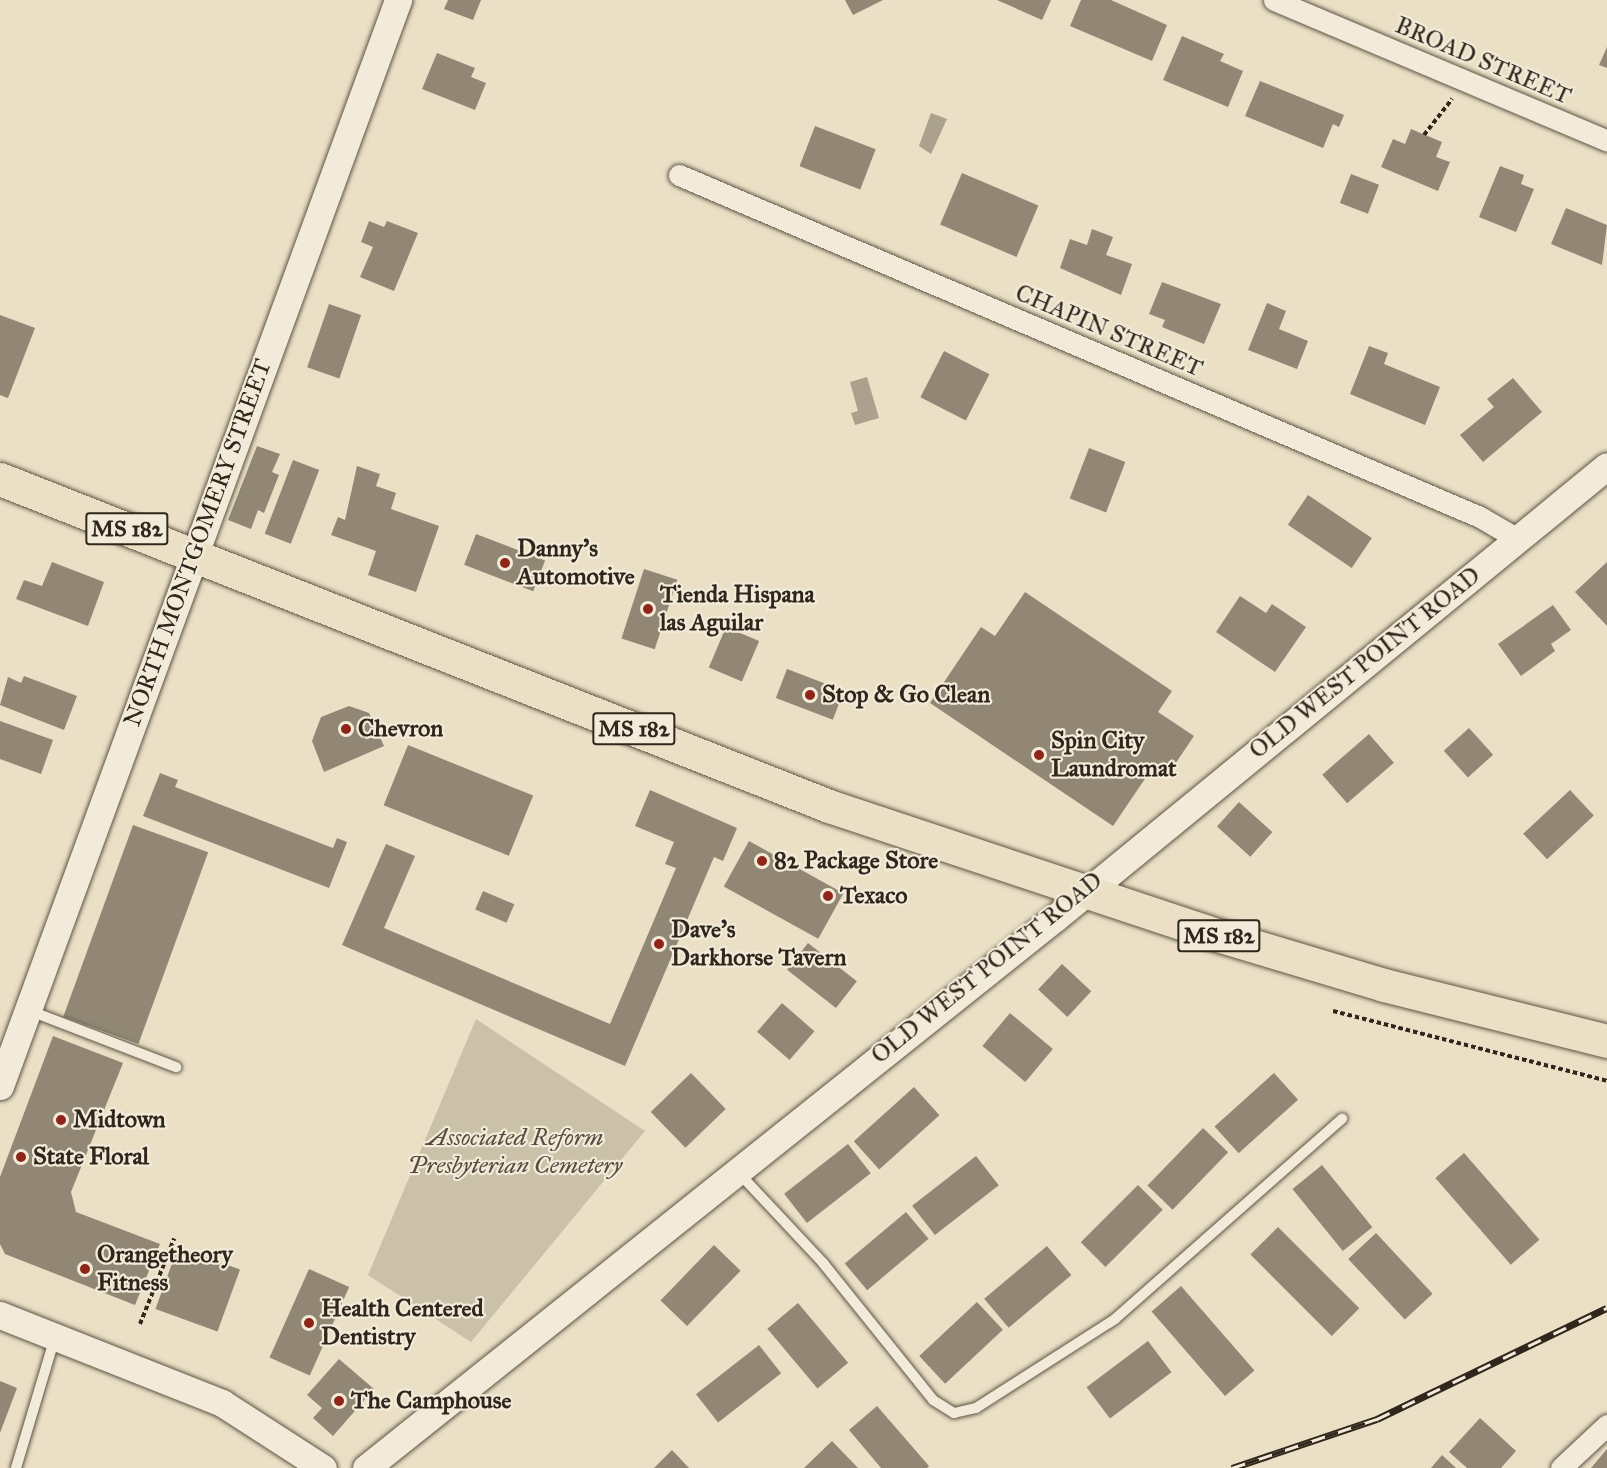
<!DOCTYPE html>
<style>
body{margin:0}
#map{position:relative;width:1607px;height:1468px;overflow:hidden;background:#ebe0c5;font-family:"IM FELL Great Primer",serif}
div>[style]{position:absolute}
[style*='--x']{left:calc(var(--x)*1px);top:calc(var(--y)*1px);width:calc(var(--w)*1px);rotate:calc(var(--a)*1deg)}
.green>*{inset:0;background:#cbc0a8}
.water>*{inset:0;background:#aba18c}
.building>*{inset:0;background:#918774;transform-origin:0 0}
.path>*{height:4px;margin-top:-2px;transform-origin:0;background:repeating-linear-gradient(90deg,#30261c 0 4.5px,transparent 0 7.5px)}
.roads{filter:drop-shadow(0 0 2px #5f5446) drop-shadow(0 0 2px #5f5446)}
.service>*{height:10px;margin:-5px;padding:0 5px;transform-origin:5px;border-radius:5px;background:#f2ebd9}
.minor>*{height:21px;margin:-10.5px;padding:0 10.5px;transform-origin:10.5px;border-radius:10.5px;background:#f2ebd9}
.tertiary>*{height:27px;margin:-13.5px;padding:0 13.5px;transform-origin:13.5px;border-radius:13.5px;background:#f2ebd9}
.primary>*{height:33px;margin:-16.5px;padding:0 16.5px;transform-origin:16.5px;border-radius:16.5px;background:#ebe0c5}
.rail>*{height:7px;margin-top:-3.5px;transform-origin:0;background:repeating-linear-gradient(90deg,#f2ebd9 0 14px,#30261c 0 28px);box-sizing:border-box;border-block:2px solid #30261c}
.dots>*{width:16px;height:16px;translate:-50% -50%;box-sizing:border-box;border:3px solid #f2ebd9;border-radius:50%}
span{translate:-50% -50%;white-space:nowrap;text-align:center;line-height:1.15;-webkit-text-stroke:4.5px #f2ebd9;paint-order:stroke}
.shield-label span{padding:2px 4px;background:#f2ebd9;border:2px solid;border-radius:4px;-webkit-text-stroke-width:0}
.shield-label{font-size:22px;color:#30261c;font-weight:700}
.street-label{font-size:24px;color:#30261c}
.poi-label{font-size:24px;color:#30261c;font-weight:700}
.left{translate:0 -50%;text-align:left}
.park-label{font-size:24px;color:#574c3f;font-style:italic}
</style>
<div id="map">
<div class="green">
<div style="clip-path:polygon(476px 1019px,645px 1131px,471px 1342px,368px 1275px)"></div>
</div>
<div class="water">
<div style="clip-path:polygon(931px 113px,947px 119px,931px 154px,919px 146px)"></div>
<div style="clip-path:polygon(867px 377px,879px 418px,855px 425px,851px 413px,858px 411px,850px 382px)"></div>
</div>
<div class="building">
<div style="clip-path:polygon(448px 0,481px 0,473px 20px,444px 9px)"></div>
<div style="clip-path:polygon(845px 0,883px 0,853px 15px)"></div>
<div style="clip-path:polygon(997px 0,1051px 0,1042px 20px)"></div>
<div style="clip-path:polygon(1081px 0,1111px 0,1167px 25px,1152px 61px,1070px 26px)"></div>
<div style="clip-path:polygon(1182px 36px,1224px 54px,1220px 61px,1243px 71px,1228px 107px,1163px 80px)"></div>
<div style="clip-path:polygon(1607px 47px,1607px 68px,1599px 65px)"></div>
<div style="clip-path:polygon(437px 53px,475px 68px,471px 77px,486px 83px,475px 110px,422px 89px)"></div>
<div style="clip-path:polygon(1260px 81px,1344px 115px,1339px 127px,1333px 124px,1323px 148px,1245px 116px)"></div>
<div style="left:815px;top:126px;width:65px;height:43px;rotate:21deg"></div>
<div style="clip-path:polygon(1411px 129px,1442px 142px,1436px 157px,1450px 162px,1438px 191px,1381px 167px,1393px 139px,1405px 144px)"></div>
<div style="clip-path:polygon(1500px 166px,1524px 175px,1521px 184px,1534px 189px,1516px 232px,1479px 217px)"></div>
<div style="left:962px;top:173px;width:83px;height:56px;rotate:23deg"></div>
<div style="left:1351px;top:174px;width:30px;height:31px;rotate:21deg"></div>
<div style="clip-path:polygon(1566px 208px,1607px 225px,1602px 265px,1551px 244px)"></div>
<div style="clip-path:polygon(369px 221px,384px 227px,387px 221px,418px 233px,394px 291px,360px 277px,373px 247px,361px 242px)"></div>
<div style="clip-path:polygon(1092px 229px,1113px 237px,1106px 255px,1132px 264px,1121px 295px,1060px 268px,1070px 239px,1087px 245px)"></div>
<div style="clip-path:polygon(1162px 282px,1221px 304px,1204px 344px,1162px 327px,1165px 320px,1149px 314px)"></div>
<div style="clip-path:polygon(1267px 303px,1286px 311px,1279px 329px,1308px 341px,1297px 369px,1248px 350px)"></div>
<div style="left:329px;top:304px;width:34px;height:67px;rotate:19deg"></div>
<div style="clip-path:polygon(0 315px,35px 328px,8px 398px,0 395px)"></div>
<div style="clip-path:polygon(1369px 346px,1388px 353px,1384px 364px,1440px 387px,1425px 425px,1350px 394px)"></div>
<div style="left:944px;top:351px;width:51px;height:52px;rotate:27deg"></div>
<div style="clip-path:polygon(1513px 378px,1542px 412px,1483px 462px,1460px 435px,1494px 407px,1487px 399px)"></div>
<div style="clip-path:polygon(257px 446px,280px 454px,272px 472px,279px 475px,264px 513px,258px 510px,251px 529px,228px 520px)"></div>
<div style="left:1089px;top:448px;width:39px;height:54px;rotate:21deg"></div>
<div style="left:293px;top:460px;width:28px;height:79px;rotate:21deg"></div>
<div style="clip-path:polygon(357px 466px,380px 474px,376px 486px,396px 493px,391px 509px,439px 526px,416px 592px,368px 575px,376px 551px,331px 535px,338px 517px,345px 520px)"></div>
<div style="left:1308px;top:495px;width:77px;height:36px;rotate:34deg"></div>
<div style="left:476px;top:534px;width:74px;height:33px;rotate:21deg"></div>
<div style="clip-path:polygon(52px 562px,104px 582px,88px 626px,16px 599px,24px 580px,42px 586px)"></div>
<div style="clip-path:polygon(1607px 562px,1607px 626px,1575px 592px)"></div>
<div style="left:644px;top:569px;width:35px;height:73px;rotate:18deg"></div>
<div style="clip-path:polygon(1025px 592px,1172px 691px,1158px 712px,1194px 736px,1167px 776px,1153px 767px,1113px 826px,930px 703px,981px 627px,995px 636px)"></div>
<div style="clip-path:polygon(1240px 596px,1266px 613px,1272px 604px,1306px 627px,1275px 672px,1216px 632px)"></div>
<div style="clip-path:polygon(1553px 605px,1571px 630px,1551px 644px,1555px 651px,1521px 676px,1498px 644px)"></div>
<div style="left:726px;top:627px;width:36px;height:44px;rotate:23deg"></div>
<div style="left:787px;top:669px;width:61px;height:31px;rotate:21deg"></div>
<div style="clip-path:polygon(24px 676px,77px 696px,64px 730px,0 705px,8px 677px,21px 683px)"></div>
<div style="clip-path:polygon(349px 706px,369px 713px,384px 746px,324px 772px,312px 741px,321px 717px)"></div>
<div style="clip-path:polygon(0 721px,53px 740px,41px 774px,0 759px)"></div>
<div style="left:1469px;top:728px;width:36px;height:34px;rotate:48deg"></div>
<div style="left:1369px;top:734px;width:38px;height:62px;rotate:49deg"></div>
<div style="left:408px;top:745px;width:135px;height:65px;rotate:22deg"></div>
<div style="clip-path:polygon(160px 773px,178px 780px,175px 787px,333px 848px,337px 838px,347px 842px,329px 888px,143px 816px)"></div>
<div style="clip-path:polygon(650px 790px,737px 828px,723px 861px,714px 857px,625px 1066px,342px 945px,386px 844px,415px 856px,384px 928px,610px 1024px,676px 868px,665px 864px,674px 842px,635px 826px)"></div>
<div style="left:1570px;top:790px;width:35px;height:64px;rotate:47deg"></div>
<div style="left:1239px;top:802px;width:45px;height:33px;rotate:42deg"></div>
<div style="left:133px;top:825px;width:80px;height:204px;rotate:20deg"></div>
<div style="left:749px;top:841px;width:108px;height:52px;rotate:29deg"></div>
<div style="left:483px;top:891px;width:34px;height:20px;rotate:23deg"></div>
<div style="left:808px;top:943px;width:62px;height:34px;rotate:38deg"></div>
<div style="left:1062px;top:964px;width:40px;height:35px;rotate:43deg"></div>
<div style="left:782px;top:1003px;width:43px;height:38px;rotate:41deg"></div>
<div style="left:1010px;top:1013px;width:56px;height:43px;rotate:40deg"></div>
<div style="clip-path:polygon(53px 1036px,123px 1063px,71px 1192px,76px 1212px,160px 1244px,135px 1305px,5px 1254px,0 1244px,0 1177px)"></div>
<div style="left:691px;top:1073px;width:50px;height:56px;rotate:46deg"></div>
<div style="left:1274px;top:1073px;width:36px;height:80px;rotate:48deg"></div>
<div style="left:914px;top:1087px;width:38px;height:81px;rotate:48deg"></div>
<div style="left:1203px;top:1128px;width:35px;height:80px;rotate:44deg"></div>
<div style="left:848px;top:1144px;width:37px;height:81px;rotate:52deg"></div>
<div style="left:1464px;top:1153px;width:115px;height:38px;rotate:49deg"></div>
<div style="left:976px;top:1156px;width:37px;height:81px;rotate:52deg"></div>
<div style="left:1322px;top:1165px;width:80px;height:38px;rotate:51deg"></div>
<div style="left:1138px;top:1185px;width:35px;height:81px;rotate:45deg"></div>
<div style="left:906px;top:1212px;width:35px;height:80px;rotate:50deg"></div>
<div style="left:1278px;top:1227px;width:115px;height:39px;rotate:45deg"></div>
<div style="left:1376px;top:1233px;width:83px;height:38px;rotate:47deg"></div>
<div style="left:714px;top:1245px;width:37px;height:77px;rotate:44deg"></div>
<div style="left:1047px;top:1246px;width:38px;height:82px;rotate:50deg"></div>
<div style="left:178px;top:1247px;width:66px;height:66px;rotate:20deg"></div>
<div style="left:309px;top:1269px;width:44px;height:97px;rotate:24deg"></div>
<div style="left:1181px;top:1286px;width:112px;height:39px;rotate:49deg"></div>
<div style="left:977px;top:1302px;width:38px;height:79px;rotate:47deg"></div>
<div style="left:798px;top:1303px;width:78px;height:40px;rotate:50deg"></div>
<div style="left:1148px;top:1341px;width:39px;height:77px;rotate:53deg"></div>
<div style="left:759px;top:1345px;width:36px;height:80px;rotate:52deg"></div>
<div style="clip-path:polygon(339px 1359px,374px 1389px,333px 1436px,313px 1418px,322px 1408px,307px 1395px)"></div>
<div style="clip-path:polygon(0 1381px,17px 1388px,0 1433px)"></div>
<div style="clip-path:polygon(877px 1406px,929px 1466px,927px 1468px,881px 1468px,849px 1430px)"></div>
<div style="clip-path:polygon(1480px 1418px,1516px 1451px,1501px 1468px,1467px 1468px,1449px 1452px)"></div>
<div style="clip-path:polygon(832px 1441px,858px 1468px,804px 1468px)"></div>
<div style="clip-path:polygon(1607px 1449px,1607px 1468px,1591px 1468px)"></div>
<div style="clip-path:polygon(672px 1450px,689px 1468px,654px 1468px)"></div>
<div style="clip-path:polygon(1442px 1455px,1456px 1468px,1431px 1468px)"></div>
</div>
<div class="path">
<div style="--x:1424;--y:135;--w:46;--a:-52.1"></div>
<div style="--x:1333;--y:1011;--w:283;--a:14.3"></div>
<div style="--x:140;--y:1324;--w:92;--a:-68.2"></div>
</div>
<div class="roads">
<div class="service">
<div style="--x:28;--y:1010;--w:159;--a:21.1"></div>
<div style="--x:737;--y:1171;--w:126;--a:46.9"></div>
<div style="--x:823;--y:1263;--w:176;--a:51.2"></div>
<div style="--x:933;--y:1400;--w:25;--a:32"></div>
<div style="--x:954;--y:1413;--w:23;--a:-13"></div>
<div style="--x:976;--y:1408;--w:165;--a:-32.6"></div>
<div style="--x:1115;--y:1319;--w:303;--a:-41.4"></div>
<div style="--x:16;--y:1468;--w:137;--a:-73.4"></div>
</div>
<div class="minor">
<div style="--x:1274;--y:0;--w:362;--a:22.9"></div>
<div style="--x:679;--y:175;--w:871;--a:23.12"></div>
<div style="--x:1480;--y:517;--w:44;--a:30.1"></div>
<div style="--x:1561;--y:1468;--w:63;--a:-43.1"></div>
</div>
<div class="tertiary">
<div style="--x:0;--y:1086;--w:1157;--a:-69.87"></div>
<div style="--x:0;--y:1315;--w:239;--a:21.6"></div>
<div style="--x:222;--y:1403;--w:120;--a:32.8"></div>
<div style="--x:366;--y:1468;--w:882;--a:-38.6"></div>
<div style="--x:1055;--y:918;--w:713;--a:-39.31"></div>
</div>
<div class="primary">
<div style="--x:0;--y:479;--w:891;--a:21.53"></div>
<div style="--x:829;--y:806;--w:395;--a:18.4"></div>
<div style="--x:1204;--y:931;--w:188;--a:16.7"></div>
<div style="--x:1384;--y:985;--w:230;--a:14.1"></div>
</div>
</div>
<div class="rail">
<div style="--x:1232;--y:1468;--w:153;--a:-18.7"></div>
<div style="--x:1377;--y:1419;--w:255;--a:-25.8"></div>
</div>
<div class="dots">
<div style="left:505px;top:563px;background:#8f2418"></div>
<div style="left:648px;top:609px;background:#8f2418"></div>
<div style="left:810px;top:695px;background:#8f2418"></div>
<div style="left:346px;top:729px;background:#8f2418"></div>
<div style="left:1039px;top:755px;background:#8f2418"></div>
<div style="left:762px;top:861px;background:#8f2418"></div>
<div style="left:828px;top:896px;background:#8f2418"></div>
<div style="left:659px;top:944px;background:#8f2418"></div>
<div style="left:61px;top:1120px;background:#8f2418"></div>
<div style="left:21px;top:1157px;background:#8f2418"></div>
<div style="left:85px;top:1269px;background:#8f2418"></div>
<div style="left:309px;top:1323px;background:#8f2418"></div>
<div style="left:339px;top:1401px;background:#8f2418"></div>
</div>
<div class="shield-label">
<span style="left:127px;top:529px">MS 182</span>
<span style="left:634px;top:729px">MS 182</span>
<span style="left:1219px;top:936px">MS 182</span>
</div>
<div class="street-label">
<span style="left:1483px;top:61px;rotate:23deg">BROAD STREET</span>
<span style="left:1109px;top:331px;rotate:23deg">CHAPIN STREET</span>
<span style="left:198px;top:543px;rotate:-70deg">NORTH MONTGOMERY STREET</span>
<span style="left:1365px;top:663px;rotate:-39deg">OLD WEST POINT ROAD</span>
<span style="left:987px;top:968px;rotate:-39deg">OLD WEST POINT ROAD</span>
</div>
<div class="poi-label">
<span class="left" style="left:517px;top:563px">Danny's<br>Automotive</span>
<span class="left" style="left:660px;top:609px">Tienda Hispana<br>las Aguilar</span>
<span class="left" style="left:822px;top:695px">Stop &amp; Go Clean</span>
<span class="left" style="left:358px;top:729px">Chevron</span>
<span class="left" style="left:1051px;top:755px">Spin City<br>Laundromat</span>
<span class="left" style="left:774px;top:861px">82 Package Store</span>
<span class="left" style="left:840px;top:896px">Texaco</span>
<span class="left" style="left:671px;top:944px">Dave's<br>Darkhorse Tavern</span>
<span class="left" style="left:73px;top:1120px">Midtown</span>
<span class="left" style="left:33px;top:1157px">State Floral</span>
<span class="left" style="left:97px;top:1269px">Orangetheory<br>Fitness</span>
<span class="left" style="left:321px;top:1323px">Health Centered<br>Dentistry</span>
<span class="left" style="left:351px;top:1401px">The Camphouse</span>
</div>
<div class="park-label">
<span style="left:515px;top:1152px">Associated Reform<br>Presbyterian Cemetery</span>
</div>
</div>
